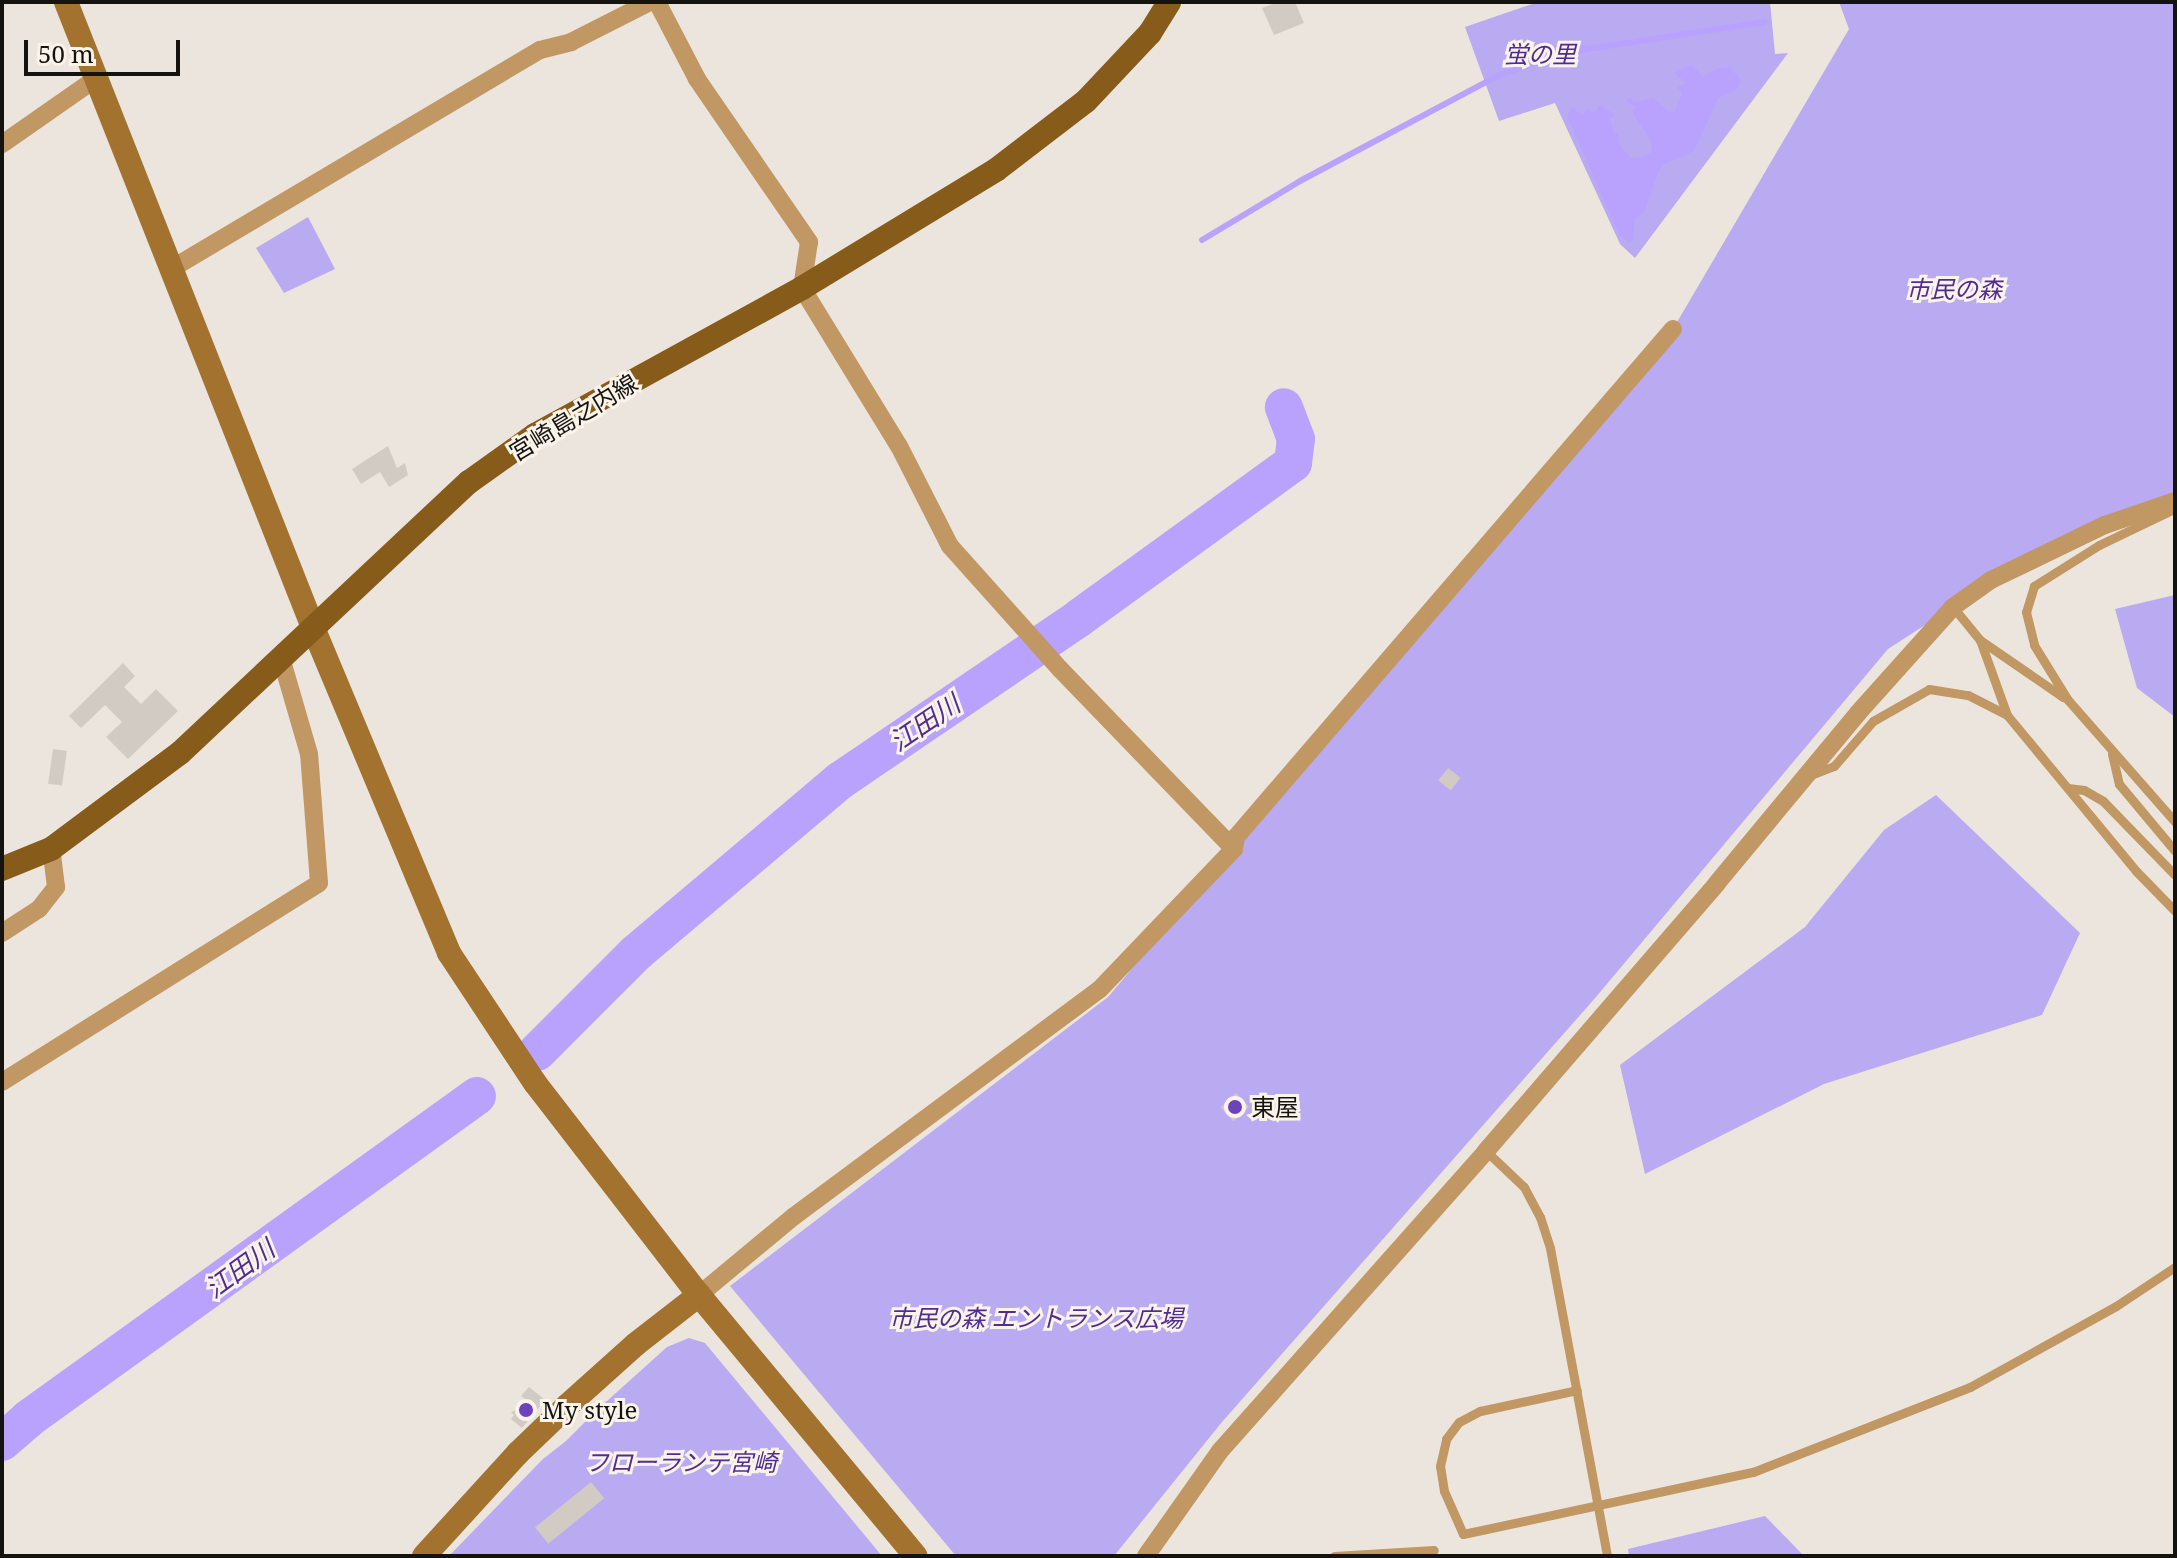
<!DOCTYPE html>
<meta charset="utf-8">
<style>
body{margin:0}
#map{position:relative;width:2177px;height:1558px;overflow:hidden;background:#ece5dd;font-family:"Noto Serif","Noto Sans JP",serif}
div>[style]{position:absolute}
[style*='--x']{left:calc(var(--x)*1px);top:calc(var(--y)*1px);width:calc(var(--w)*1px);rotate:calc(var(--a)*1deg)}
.green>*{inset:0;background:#baaaf1}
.water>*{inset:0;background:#b8a2fd}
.stream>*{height:6px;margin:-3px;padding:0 3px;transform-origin:3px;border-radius:3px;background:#b8a2fd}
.river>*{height:38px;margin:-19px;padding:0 19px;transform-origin:19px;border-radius:19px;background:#b8a2fd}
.building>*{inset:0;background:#d1cbc3;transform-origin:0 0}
.lane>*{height:9px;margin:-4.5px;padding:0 4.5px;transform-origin:4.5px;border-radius:4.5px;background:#c19763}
.street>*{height:18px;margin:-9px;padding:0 9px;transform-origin:9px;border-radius:9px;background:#c19763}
.secondary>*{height:24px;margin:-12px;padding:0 12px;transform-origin:12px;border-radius:12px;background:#a3722f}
.primary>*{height:24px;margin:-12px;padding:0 12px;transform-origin:12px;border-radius:12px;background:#875b1a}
.lane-bridge>*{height:9px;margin:-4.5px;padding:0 4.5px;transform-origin:4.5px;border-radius:4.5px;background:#c19763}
.dots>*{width:22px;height:22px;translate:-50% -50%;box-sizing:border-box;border:4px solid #faf3ea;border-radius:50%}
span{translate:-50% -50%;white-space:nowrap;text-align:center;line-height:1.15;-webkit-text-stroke:6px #faf3ea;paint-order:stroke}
.park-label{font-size:24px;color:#502c93;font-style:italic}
.street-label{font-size:24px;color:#151310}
.poi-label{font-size:24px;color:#151310}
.left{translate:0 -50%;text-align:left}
.water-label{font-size:26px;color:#502c93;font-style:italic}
.frame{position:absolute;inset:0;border:4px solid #151310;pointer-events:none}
.scale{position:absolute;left:24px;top:40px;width:156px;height:36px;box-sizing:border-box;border:4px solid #151310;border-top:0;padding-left:10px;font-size:24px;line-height:28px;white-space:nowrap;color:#151310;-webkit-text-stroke:6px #faf3ea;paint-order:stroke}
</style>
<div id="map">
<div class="green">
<div style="clip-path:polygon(1538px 2px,1770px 2px,1775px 54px,1788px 53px,1635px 258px,1620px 244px,1555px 103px,1499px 121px,1465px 27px)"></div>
<div style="clip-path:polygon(1839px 2px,2175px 2px,2175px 501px,1953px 607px,1888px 649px,1596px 997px,1222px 1422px,1114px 1556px,956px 1556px,730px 1286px,1108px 997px,1673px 329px,1849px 29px)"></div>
<div style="clip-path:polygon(308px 217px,335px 269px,284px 293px,256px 248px)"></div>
<div style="clip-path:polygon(2175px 595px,2175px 717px,2137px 688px,2115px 609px)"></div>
<div style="clip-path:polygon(1936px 795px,2080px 933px,2042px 1015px,1824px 1084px,1645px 1174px,1620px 1065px,1805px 927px,1884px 830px)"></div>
<div style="clip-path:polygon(689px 1338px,705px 1343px,882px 1556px,449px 1556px,543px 1459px,566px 1441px,597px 1410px,667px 1347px)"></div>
<div style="clip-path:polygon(1765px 1516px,1804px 1556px,1629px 1556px,1628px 1549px)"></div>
</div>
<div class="water">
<div style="clip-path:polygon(1692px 65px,1703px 77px,1719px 68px,1730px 68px,1741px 80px,1737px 89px,1718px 98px,1694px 151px,1664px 164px,1658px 173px,1644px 212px,1634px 220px,1634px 239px,1629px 243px,1619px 234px,1567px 116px,1572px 107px,1582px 115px,1588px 109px,1594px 113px,1600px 105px,1614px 114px,1610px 119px,1613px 131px,1618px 134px,1619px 145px,1630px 157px,1642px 158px,1652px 152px,1651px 140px,1635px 117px,1632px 110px,1636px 107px,1626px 101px,1630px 97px,1635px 102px,1653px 98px,1669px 112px,1675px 112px,1682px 93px,1677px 87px,1686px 83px,1674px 73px)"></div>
</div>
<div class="stream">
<div style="--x:1202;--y:240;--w:114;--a:-31"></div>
<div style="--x:1300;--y:181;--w:225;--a:-28"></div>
<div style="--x:1499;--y:75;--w:73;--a:-18.4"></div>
<div style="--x:1568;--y:52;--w:199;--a:-8.7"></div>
</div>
<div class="river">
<div style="--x:537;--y:1052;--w:140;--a:-45"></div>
<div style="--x:636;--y:953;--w:268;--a:-40.2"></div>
<div style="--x:841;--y:780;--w:288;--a:-34.2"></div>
<div style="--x:1079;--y:618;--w:264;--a:-35.9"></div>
<div style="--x:1293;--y:463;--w:24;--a:-83"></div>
<div style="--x:1296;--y:439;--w:34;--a:-111"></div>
<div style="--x:2;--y:1442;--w:35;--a:-41"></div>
<div style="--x:28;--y:1419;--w:553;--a:-35.73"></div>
</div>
<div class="building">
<div style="clip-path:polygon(1278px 2px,1295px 2px,1304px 23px,1274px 35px,1262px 8px)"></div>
<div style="clip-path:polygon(388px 446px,397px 468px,405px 463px,408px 475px,389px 487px,380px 472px,361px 484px,352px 469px)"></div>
<div style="clip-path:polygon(123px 663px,135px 676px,124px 687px,141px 704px,156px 689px,178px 711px,128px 759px,106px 737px,122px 722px,105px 705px,81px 728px,69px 716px)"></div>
<div style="left:53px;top:749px;width:14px;height:35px;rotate:8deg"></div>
<div style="left:1448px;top:768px;width:16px;height:16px;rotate:38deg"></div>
<div style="left:1236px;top:1093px;width:19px;height:21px;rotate:47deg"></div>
<div style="clip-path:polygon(529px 1387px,545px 1400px,522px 1428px,511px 1419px,514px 1415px,511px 1413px,526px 1400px,521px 1396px)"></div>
<div style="left:591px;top:1482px;width:21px;height:72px;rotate:51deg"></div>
</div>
<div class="lane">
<div style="--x:2172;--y:510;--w:81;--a:154.4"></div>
<div style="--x:2099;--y:545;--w:77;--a:147.8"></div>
<div style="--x:2034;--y:586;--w:27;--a:107"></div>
<div style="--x:2026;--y:612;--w:34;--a:76"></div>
<div style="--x:2034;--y:645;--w:65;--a:58.3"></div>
<div style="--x:2068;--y:700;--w:162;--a:48.7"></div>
<div style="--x:1953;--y:607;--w:43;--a:50.7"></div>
<div style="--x:1980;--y:640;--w:80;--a:70.2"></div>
<div style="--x:1980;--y:640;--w:101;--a:34.5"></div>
<div style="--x:2112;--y:754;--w:31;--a:77"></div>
<div style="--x:2119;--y:784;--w:87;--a:50.1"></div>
<div style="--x:1813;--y:774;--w:22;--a:-21"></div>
<div style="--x:1834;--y:766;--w:60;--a:-49.1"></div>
<div style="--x:1873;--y:721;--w:64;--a:-29.7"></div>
<div style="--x:1929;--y:689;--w:39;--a:9"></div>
<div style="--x:1968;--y:695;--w:44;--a:27.1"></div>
<div style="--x:2007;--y:715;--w:202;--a:50.4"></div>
<div style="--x:2136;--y:871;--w:56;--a:45.7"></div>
<div style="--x:2068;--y:788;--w:16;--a:7"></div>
<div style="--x:2084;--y:790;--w:22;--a:30"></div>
<div style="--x:2103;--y:801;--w:103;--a:45.8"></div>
<div style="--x:1486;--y:1151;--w:52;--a:43.5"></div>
<div style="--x:1524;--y:1187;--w:34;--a:62"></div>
<div style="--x:1540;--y:1217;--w:33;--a:72"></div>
<div style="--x:1550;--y:1248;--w:313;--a:79.5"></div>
<div style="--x:1463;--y:1534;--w:47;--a:-113.8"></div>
<div style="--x:1444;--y:1491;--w:25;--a:-99"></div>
<div style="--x:1440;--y:1466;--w:28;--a:-77"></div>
<div style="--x:1446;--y:1439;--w:21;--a:-53"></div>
<div style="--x:1459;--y:1422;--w:24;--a:-28"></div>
<div style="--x:1480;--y:1411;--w:99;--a:-12.2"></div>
<div style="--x:1334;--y:1556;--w:100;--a:-3.4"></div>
</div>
<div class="street">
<div style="--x:657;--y:2;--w:87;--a:62.5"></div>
<div style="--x:697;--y:79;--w:198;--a:55.5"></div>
<div style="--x:809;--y:242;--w:47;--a:98.7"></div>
<div style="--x:802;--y:288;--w:185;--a:58.5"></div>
<div style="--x:899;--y:446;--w:112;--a:63"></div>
<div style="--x:950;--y:546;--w:165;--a:48.2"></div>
<div style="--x:1060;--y:669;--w:250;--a:46"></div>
<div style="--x:2;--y:144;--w:117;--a:-34.9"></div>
<div style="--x:171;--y:269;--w:429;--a:-30.7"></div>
<div style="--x:540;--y:50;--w:32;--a:-14"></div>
<div style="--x:571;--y:42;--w:89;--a:-26.9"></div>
<div style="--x:2;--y:933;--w:44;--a:-33"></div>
<div style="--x:39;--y:909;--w:28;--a:-52"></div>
<div style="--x:56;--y:887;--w:38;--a:-97"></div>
<div style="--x:2;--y:1082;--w:374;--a:-32.1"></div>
<div style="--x:319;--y:883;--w:129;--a:-94.4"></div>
<div style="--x:309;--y:754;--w:97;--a:-106.2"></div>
<div style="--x:699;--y:1295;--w:122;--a:-39.7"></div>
<div style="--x:793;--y:1217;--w:382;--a:-36.6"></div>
<div style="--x:1100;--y:989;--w:194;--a:-46.3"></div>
<div style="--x:1234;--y:849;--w:12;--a:-81"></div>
<div style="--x:1236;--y:837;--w:670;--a:-49.3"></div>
<div style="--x:1146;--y:1556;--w:128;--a:-54.8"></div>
<div style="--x:1220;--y:1451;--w:401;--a:-48.4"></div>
<div style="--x:1486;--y:1151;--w:354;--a:-49.2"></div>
<div style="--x:1717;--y:883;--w:221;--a:-50.3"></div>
<div style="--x:1858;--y:713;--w:142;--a:-48.1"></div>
<div style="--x:1953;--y:607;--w:47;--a:-35.4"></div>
<div style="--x:1991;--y:580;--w:127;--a:-25.8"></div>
<div style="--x:2105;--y:525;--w:74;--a:-18.9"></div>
</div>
<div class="secondary">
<div style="--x:66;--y:2;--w:675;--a:68.45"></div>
<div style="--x:314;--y:630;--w:350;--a:67.3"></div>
<div style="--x:449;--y:953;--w:156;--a:56.5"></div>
<div style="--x:535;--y:1083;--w:268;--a:52.3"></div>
<div style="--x:699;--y:1295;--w:339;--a:50.3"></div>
<div style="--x:424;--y:1556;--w:139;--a:-47.6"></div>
<div style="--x:518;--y:1453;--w:69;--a:-43.8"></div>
<div style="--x:568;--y:1405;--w:91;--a:-41.9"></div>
<div style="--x:636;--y:1344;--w:80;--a:-37.9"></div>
</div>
<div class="primary">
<div style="--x:2;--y:869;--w:53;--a:-22.2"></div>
<div style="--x:51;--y:849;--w:161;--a:-36.7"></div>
<div style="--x:180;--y:753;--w:396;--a:-43.2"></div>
<div style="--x:469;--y:482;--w:81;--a:-35.5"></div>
<div style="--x:535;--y:435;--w:305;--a:-28.8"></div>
<div style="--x:802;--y:288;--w:227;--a:-31.3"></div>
<div style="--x:996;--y:170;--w:113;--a:-37.5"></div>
<div style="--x:1086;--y:101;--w:93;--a:-46.7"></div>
<div style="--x:1150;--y:33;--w:36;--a:-58"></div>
</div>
<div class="lane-bridge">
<div style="--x:1463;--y:1534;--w:297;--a:-12.1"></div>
<div style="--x:1753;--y:1472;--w:233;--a:-21.4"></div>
<div style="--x:1970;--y:1387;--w:167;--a:-29"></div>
<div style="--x:2116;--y:1306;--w:71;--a:-33.5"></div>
</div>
<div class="dots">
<div style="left:1235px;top:1107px;background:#6b44bc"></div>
<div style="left:526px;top:1410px;background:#6b44bc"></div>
</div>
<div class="park-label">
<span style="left:1540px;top:54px">蛍の里</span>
<span style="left:1954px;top:289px">市民の森</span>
<span style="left:1036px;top:1318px">市民の森 エントランス広場</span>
<span style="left:681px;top:1462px">フローランテ宮崎</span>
</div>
<div class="street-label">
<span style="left:573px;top:417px;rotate:-31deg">宮崎島之内線</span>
</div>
<div class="poi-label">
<span class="left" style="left:1251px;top:1107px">東屋</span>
<span class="left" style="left:542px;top:1410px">My style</span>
</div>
<div class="water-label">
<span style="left:925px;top:723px;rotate:-34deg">江田川</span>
<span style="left:240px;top:1269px;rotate:-36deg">江田川</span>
</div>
<div class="frame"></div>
<div class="scale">50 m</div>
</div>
